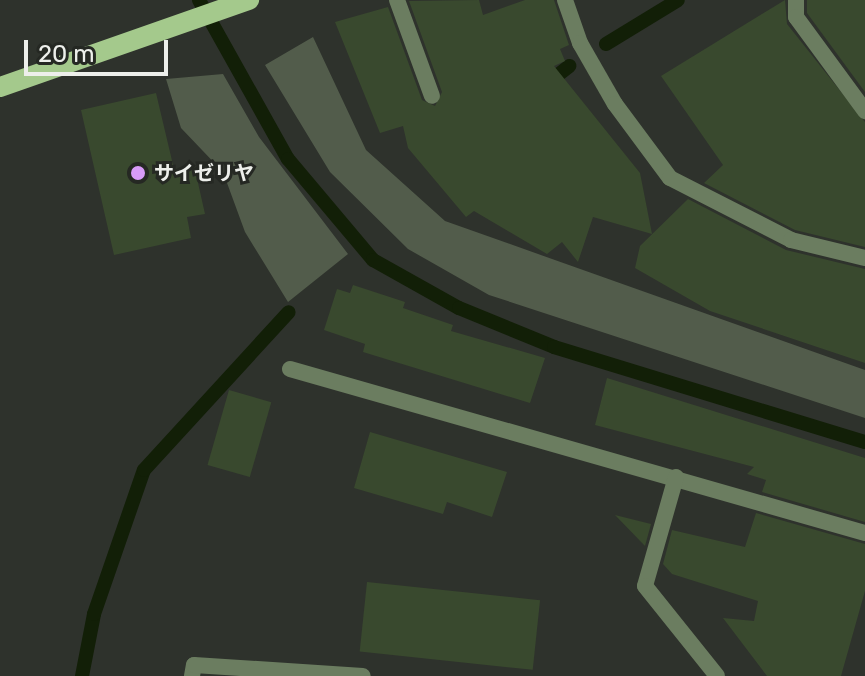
<!DOCTYPE html>
<meta charset="utf-8">
<style>
body{margin:0}
#map{position:relative;width:865px;height:676px;overflow:hidden;background:#2e322c;font-family:Rubik,"Noto Sans JP",sans-serif}
div>[style]{position:absolute}
[style*='--x']{left:calc(var(--x)*1px);top:calc(var(--y)*1px);width:calc(var(--w)*1px);rotate:calc(var(--a)*1deg)}
.green>*{inset:0;background:#525c4b}
.stream>*{height:14px;margin:-7px;padding:0 7px;transform-origin:7px;border-radius:7px;background:#121f07}
.building>*{inset:0;background:#39492e;transform-origin:0 0}
.street>*{height:16px;margin:-8px;padding:0 8px;transform-origin:8px;border-radius:8px;background:#6b7d60}
.primary>*{height:20px;margin:-10px;padding:0 10px;transform-origin:10px;border-radius:10px;background:#a4c98c}
.dots>*{width:22px;height:22px;translate:-50% -50%;box-sizing:border-box;border:4px solid #252823;border-radius:50%}
span{translate:-50% -50%;white-space:nowrap;text-align:center;line-height:1.15;-webkit-text-stroke:6px #252823;paint-order:stroke}
.poi-label{font-size:20px;color:#edefeb;font-weight:700}
.left{translate:0 -50%;text-align:left}
.scale{position:absolute;left:24px;top:40px;width:144px;height:36px;box-sizing:border-box;border:4px solid #edefeb;border-top:0;padding-left:10px;font-size:24px;line-height:28px;white-space:nowrap;color:#edefeb;-webkit-text-stroke:6px #252823;paint-order:stroke}
</style>
<div id="map">
<div class="green">
<div style="clip-path:polygon(313px 37px,366px 150px,445px 221px,865px 370px,865px 418px,489px 295px,408px 249px,330px 172px,265px 65px)"></div>
<div style="clip-path:polygon(223px 74px,259px 137px,348px 254px,288px 302px,245px 232px,223px 172px,181px 128px,166px 79px)"></div>
</div>
<div class="stream">
<div style="--x:199;--y:0;--w:182;--a:60.8"></div>
<div style="--x:288;--y:159;--w:132;--a:49.9"></div>
<div style="--x:373;--y:260;--w:98;--a:29.2"></div>
<div style="--x:459;--y:308;--w:103;--a:22.3"></div>
<div style="--x:554;--y:347;--w:325;--a:17"></div>
<div style="--x:606;--y:44;--w:84;--a:-31.4"></div>
<div style="--x:545;--y:85;--w:31;--a:-38"></div>
<div style="--x:82;--y:676;--w:63;--a:-79"></div>
<div style="--x:94;--y:614;--w:152;--a:-70.9"></div>
<div style="--x:144;--y:470;--w:214;--a:-47.5"></div>
</div>
<div class="building">
<div style="clip-path:polygon(479px 0,483px 15px,525px 0,554px 0,569px 45px,560px 49px,565px 61px,554px 66px,640px 173px,652px 234px,593px 217px,578px 262px,562px 242px,547px 254px,474px 211px,466px 217px,408px 148px,403px 126px,380px 133px,335px 22px,388px 7px,422px 100px,435px 106px,442px 92px,409px 1px)"></div>
<div style="clip-path:polygon(785px 0,787px 24px,865px 122px,865px 247px,795px 230px,704px 183px,723px 165px,661px 76px)"></div>
<div style="clip-path:polygon(807px 0,865px 0,865px 92px,807px 13px)"></div>
<div style="clip-path:polygon(156px 93px,174px 169px,194px 165px,205px 214px,187px 217px,191px 238px,114px 255px,81px 110px)"></div>
<div style="clip-path:polygon(688px 199px,786px 250px,865px 269px,865px 363px,710px 311px,635px 268px,640px 246px)"></div>
<div style="clip-path:polygon(353px 285px,405px 302px,403px 308px,453px 325px,451px 331px,545px 358px,530px 403px,363px 352px,365px 344px,324px 330px,337px 289px,350px 293px)"></div>
<div style="clip-path:polygon(607px 378px,865px 458px,865px 522px,762px 492px,766px 480px,747px 474px,754px 467px,595px 425px)"></div>
<div style="left:229px;top:390px;width:44px;height:78px;rotate:16deg"></div>
<div style="clip-path:polygon(370px 432px,507px 472px,492px 517px,447px 502px,443px 514px,354px 488px)"></div>
<div style="clip-path:polygon(756px 513px,865px 544px,865px 591px,841px 676px,767px 676px,723px 618px,754px 621px,758px 601px,672px 574px,663px 564px,672px 530px,745px 547px)"></div>
<div style="clip-path:polygon(615px 515px,651px 524px,645px 546px)"></div>
<div style="left:367px;top:582px;width:174px;height:70px;rotate:6deg"></div>
</div>
<div class="street">
<div style="--x:397;--y:0;--w:102;--a:70"></div>
<div style="--x:565;--y:0;--w:46;--a:70.8"></div>
<div style="--x:580;--y:43;--w:70;--a:60.2"></div>
<div style="--x:615;--y:104;--w:92;--a:53.4"></div>
<div style="--x:670;--y:178;--w:136;--a:27.1"></div>
<div style="--x:791;--y:240;--w:76;--a:13.7"></div>
<div style="--x:796;--y:0;--w:17;--a:90"></div>
<div style="--x:796;--y:17;--w:117;--a:53.7"></div>
<div style="--x:290;--y:369;--w:598;--a:15.92"></div>
<div style="--x:676;--y:477;--w:113;--a:105.9"></div>
<div style="--x:645;--y:586;--w:115;--a:51.3"></div>
<div style="--x:192;--y:676;--w:11;--a:-80"></div>
<div style="--x:194;--y:665;--w:169;--a:3.7"></div>
</div>
<div class="primary">
<div style="--x:0;--y:87;--w:264;--a:-19.3"></div>
</div>
<div class="dots">
<div style="left:138px;top:173px;background:#d89bf8"></div>
</div>
<div class="poi-label">
<span class="left" style="left:154px;top:173px">サイゼリヤ</span>
</div>
<div class="scale">20 m</div>
</div>
